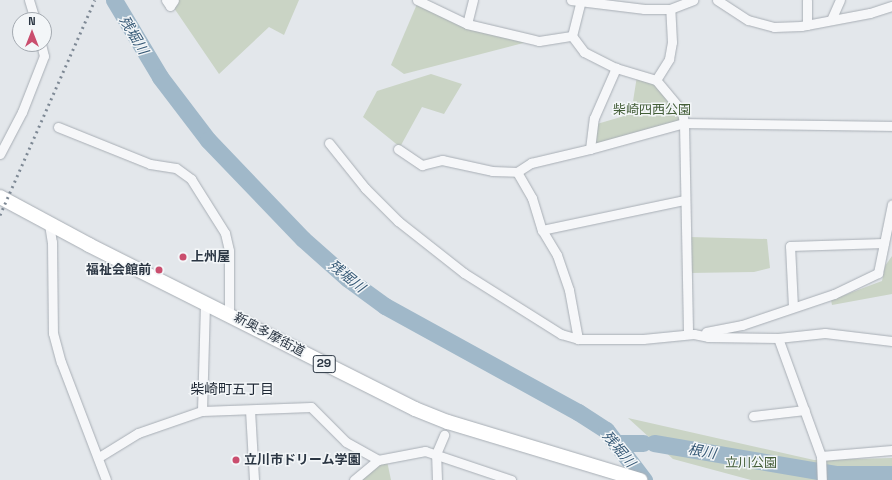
<!DOCTYPE html>
<meta charset="utf-8">
<style>
body{margin:0}
#map{position:relative;width:892px;height:480px;overflow:hidden;background:#e3e7eb;font-family:"Space Grotesk","Noto Sans JP",sans-serif}
div>[style]{position:absolute}
[style*='--x']{left:calc(var(--x)*1px);top:calc(var(--y)*1px);width:calc(var(--w)*1px);rotate:calc(var(--a)*1deg)}
.green>*{inset:0;background:#cad4c5}
.river>*{height:17px;margin:-8.5px;padding:0 8.5px;transform-origin:8.5px;border-radius:8.5px;background:#a0b8c9}
.roads{filter:drop-shadow(0 0 1px #a8aeb5) drop-shadow(0 0 1px #a8aeb5)}
.street>*{height:9px;margin:-4.5px;padding:0 4.5px;transform-origin:4.5px;border-radius:4.5px;background:#f6f7f9}
.primary>*{height:14px;margin:-7px;padding:0 7px;transform-origin:7px;border-radius:7px;background:#fff}
.rail>*{height:3px;margin-top:-1.5px;transform-origin:0;background:repeating-linear-gradient(90deg,#7d8894 0 2px,transparent 0 6px)}
.dots>*{width:11px;height:11px;translate:-50% -50%;box-sizing:border-box;border:2px solid #f3f6f8;border-radius:50%}
span{translate:-50% -50%;white-space:nowrap;text-align:center;line-height:1.15;-webkit-text-stroke:3px #f3f6f8;paint-order:stroke}
.shield-label span{padding:1px 3px;background:#f3f6f8;border:1px solid;border-radius:3px;-webkit-text-stroke-width:0}
.shield-label{font-size:12px;color:#2b3643;font-weight:700}
.park-label{font-size:13px;color:#445e39}
.poi-label{font-size:13px;color:#2b3643;font-weight:700}
.left{translate:0 -50%;text-align:left}
.right{translate:-100% -50%;text-align:right}
.street-label{font-size:13px;color:#2b3643}
.water-label{font-size:14px;color:#365976;font-style:italic}
.neighbourhood-label{font-size:14px;color:#1d2734}
.north{position:absolute;left:12px;top:12px;width:40px;height:40px;box-sizing:border-box;background:#f3f6f8;border:1px solid #a3a9b0;border-radius:50%;rotate:0deg;font-size:11px;font-weight:700;line-height:16px;text-align:center;color:#2b3643}
.north::after{content:'';display:block;margin:auto;width:14px;height:18px;background:#ca4e6e;clip-path:polygon(50% 0,100% 100%,50% 72%,0 100%)}
</style>
<div id="map">
<div class="green">
<div style="clip-path:polygon(178px 0,299px 0,284px 35px,269px 27px,219px 74px,174px 8px)"></div>
<div style="clip-path:polygon(417px 4px,527px 42px,404px 74px,391px 65px)"></div>
<div style="clip-path:polygon(431px 74px,462px 84px,444px 114px,422px 107px,400px 147px,363px 117px,377px 91px)"></div>
<div style="clip-path:polygon(637px 76px,653px 80px,680px 112px,680px 123px,596px 146px,597px 124px,631px 114px)"></div>
<div style="clip-path:polygon(690px 237px,767px 239px,770px 268px,754px 272px,689px 273px)"></div>
<div style="clip-path:polygon(892px 256px,892px 294px,832px 305px,831px 300px,882px 281px,885px 266px)"></div>
<div style="clip-path:polygon(628px 418px,814px 460px,892px 458px,892px 480px,751px 480px,673px 459px)"></div>
<div style="clip-path:polygon(387px 461px,391px 480px,359px 480px,380px 463px)"></div>
</div>
<div class="river">
<div style="--x:114;--y:0;--w:90;--a:59.1"></div>
<div style="--x:160;--y:77;--w:79;--a:52.7"></div>
<div style="--x:208;--y:140;--w:137;--a:46.2"></div>
<div style="--x:303;--y:239;--w:60;--a:41.6"></div>
<div style="--x:348;--y:279;--w:46;--a:36.1"></div>
<div style="--x:385;--y:306;--w:220;--a:28.8"></div>
<div style="--x:578;--y:412;--w:33;--a:33"></div>
<div style="--x:606;--y:430;--w:63;--a:52.8"></div>
<div style="--x:616;--y:443;--w:27;--a:0"></div>
<div style="--x:654;--y:443;--w:184;--a:9.7"></div>
<div style="--x:835;--y:474;--w:57;--a:0"></div>
</div>
<div class="roads">
<div class="street">
<div style="--x:29;--y:0;--w:21;--a:73"></div>
<div style="--x:166;--y:0;--w:7;--a:56"></div>
<div style="--x:170;--y:6;--w:7;--a:-56"></div>
<div style="--x:417;--y:0;--w:55;--a:25.6"></div>
<div style="--x:467;--y:24;--w:74;--a:13.3"></div>
<div style="--x:539;--y:41;--w:33;--a:-9"></div>
<div style="--x:571;--y:0;--w:74;--a:7"></div>
<div style="--x:644;--y:9;--w:26;--a:0"></div>
<div style="--x:670;--y:9;--w:25;--a:-21"></div>
<div style="--x:717;--y:0;--w:37;--a:33"></div>
<div style="--x:748;--y:20;--w:27;--a:15"></div>
<div style="--x:774;--y:27;--w:27;--a:-2"></div>
<div style="--x:801;--y:26;--w:70;--a:-10.7"></div>
<div style="--x:870;--y:13;--w:23;--a:-18"></div>
<div style="--x:831;--y:20;--w:22;--a:-66"></div>
<div style="--x:467;--y:24;--w:25;--a:-76"></div>
<div style="--x:807;--y:25;--w:25;--a:-90"></div>
<div style="--x:572;--y:36;--w:20;--a:53"></div>
<div style="--x:584;--y:52;--w:36;--a:27"></div>
<div style="--x:616;--y:68;--w:42;--a:16.7"></div>
<div style="--x:656;--y:80;--w:40;--a:50"></div>
<div style="--x:682;--y:111;--w:12;--a:81"></div>
<div style="--x:684;--y:123;--w:208;--a:0.8"></div>
<div style="--x:572;--y:36;--w:37;--a:-76"></div>
<div style="--x:656;--y:80;--w:25;--a:-58"></div>
<div style="--x:669;--y:59;--w:17;--a:-80"></div>
<div style="--x:672;--y:42;--w:33;--a:-93"></div>
<div style="--x:58;--y:127;--w:99;--a:21.9"></div>
<div style="--x:150;--y:164;--w:26;--a:9"></div>
<div style="--x:176;--y:168;--w:19;--a:36"></div>
<div style="--x:191;--y:179;--w:64;--a:57.8"></div>
<div style="--x:225;--y:233;--w:18;--a:77"></div>
<div style="--x:229;--y:251;--w:63;--a:90"></div>
<div style="--x:329;--y:143;--w:58;--a:51.3"></div>
<div style="--x:365;--y:188;--w:47;--a:45"></div>
<div style="--x:398;--y:221;--w:84;--a:38.2"></div>
<div style="--x:464;--y:273;--w:115;--a:32.2"></div>
<div style="--x:561;--y:334;--w:18;--a:16"></div>
<div style="--x:578;--y:339;--w:65;--a:0"></div>
<div style="--x:643;--y:339;--w:51;--a:-5.6"></div>
<div style="--x:694;--y:334;--w:14;--a:12"></div>
<div style="--x:708;--y:337;--w:70;--a:0.8"></div>
<div style="--x:778;--y:338;--w:47;--a:-6.1"></div>
<div style="--x:825;--y:333;--w:67;--a:6.8"></div>
<div style="--x:398;--y:149;--w:29;--a:34"></div>
<div style="--x:422;--y:165;--w:21;--a:-14"></div>
<div style="--x:442;--y:160;--w:51;--a:12.4"></div>
<div style="--x:492;--y:171;--w:25;--a:2"></div>
<div style="--x:517;--y:172;--w:17;--a:-33"></div>
<div style="--x:531;--y:163;--w:61;--a:-13.3"></div>
<div style="--x:590;--y:149;--w:31;--a:-83"></div>
<div style="--x:594;--y:118;--w:55;--a:-66.3"></div>
<div style="--x:590;--y:149;--w:98;--a:-15.5"></div>
<div style="--x:684;--y:123;--w:211;--a:88.9"></div>
<div style="--x:0;--y:154;--w:47;--a:-62.4"></div>
<div style="--x:22;--y:112;--w:60;--a:-68.6"></div>
<div style="--x:44;--y:56;--w:12;--a:-104"></div>
<div style="--x:517;--y:172;--w:30;--a:60"></div>
<div style="--x:532;--y:198;--w:34;--a:73"></div>
<div style="--x:542;--y:230;--w:29;--a:59"></div>
<div style="--x:557;--y:255;--w:37;--a:71"></div>
<div style="--x:569;--y:290;--w:50;--a:79.6"></div>
<div style="--x:49;--y:224;--w:18;--a:81"></div>
<div style="--x:52;--y:242;--w:91;--a:89.4"></div>
<div style="--x:53;--y:333;--w:30;--a:75"></div>
<div style="--x:61;--y:362;--w:126;--a:69.1"></div>
<div style="--x:542;--y:230;--w:145;--a:-11.9"></div>
<div style="--x:793;--y:307;--w:61;--a:-92.8"></div>
<div style="--x:790;--y:246;--w:94;--a:-1.8"></div>
<div style="--x:706;--y:332;--w:37;--a:-11"></div>
<div style="--x:742;--y:325;--w:97;--a:-18.6"></div>
<div style="--x:834;--y:294;--w:49;--a:-25.5"></div>
<div style="--x:878;--y:273;--w:70;--a:-78.5"></div>
<div style="--x:778;--y:338;--w:126;--a:70"></div>
<div style="--x:821;--y:456;--w:24;--a:88"></div>
<div style="--x:250;--y:410;--w:70;--a:86.7"></div>
<div style="--x:202;--y:411;--w:110;--a:-88.4"></div>
<div style="--x:753;--y:416;--w:52;--a:-6.6"></div>
<div style="--x:821;--y:456;--w:71;--a:-4.8"></div>
<div style="--x:99;--y:457;--w:46;--a:-31.6"></div>
<div style="--x:138;--y:433;--w:68;--a:-19"></div>
<div style="--x:202;--y:411;--w:109;--a:-2.1"></div>
<div style="--x:311;--y:407;--w:49;--a:45"></div>
<div style="--x:346;--y:442;--w:37;--a:29"></div>
<div style="--x:354;--y:480;--w:31;--a:-40"></div>
<div style="--x:378;--y:460;--w:48;--a:-10.8"></div>
<div style="--x:425;--y:451;--w:91;--a:18.6"></div>
<div style="--x:437;--y:480;--w:26;--a:-92"></div>
<div style="--x:436;--y:454;--w:21;--a:-67"></div>
</div>
<div class="primary">
<div style="--x:0;--y:197;--w:101;--a:28.3"></div>
<div style="--x:89;--y:245;--w:365;--a:26.7"></div>
<div style="--x:415;--y:409;--w:35;--a:22"></div>
<div style="--x:448;--y:422;--w:201;--a:16.8"></div>
</div>
</div>
<div class="rail">
<div style="--x:0;--y:215;--w:235;--a:-66.2"></div>
</div>
<div class="dots">
<div style="left:183px;top:257px;background:#ca4e6e"></div>
<div style="left:159px;top:270px;background:#ca4e6e"></div>
<div style="left:236px;top:460px;background:#ca4e6e"></div>
</div>
<div class="shield-label">
<span style="left:324px;top:364px">29</span>
</div>
<div class="park-label">
<span style="left:652px;top:110px">柴崎四西公園</span>
<span style="left:751px;top:463px">立川公園</span>
</div>
<div class="poi-label">
<span class="left" style="left:191px;top:257px">上州屋</span>
<span class="right" style="left:151px;top:270px">福祉会館前</span>
<span class="left" style="left:244px;top:460px">立川市ドリーム学園</span>
</div>
<div class="street-label">
<span style="left:269px;top:335px;rotate:28deg">新奥多摩街道</span>
</div>
<div class="water-label">
<span style="left:134px;top:35px;rotate:59deg">残堀川</span>
<span style="left:347px;top:276px;rotate:39deg">残堀川</span>
<span style="left:619px;top:449px;rotate:50deg">残堀川</span>
<span style="left:702px;top:451px;rotate:10deg">根川</span>
</div>
<div class="neighbourhood-label">
<span style="left:232px;top:389px">柴崎町五丁目</span>
</div>
<div class="north">N</div>
</div>
